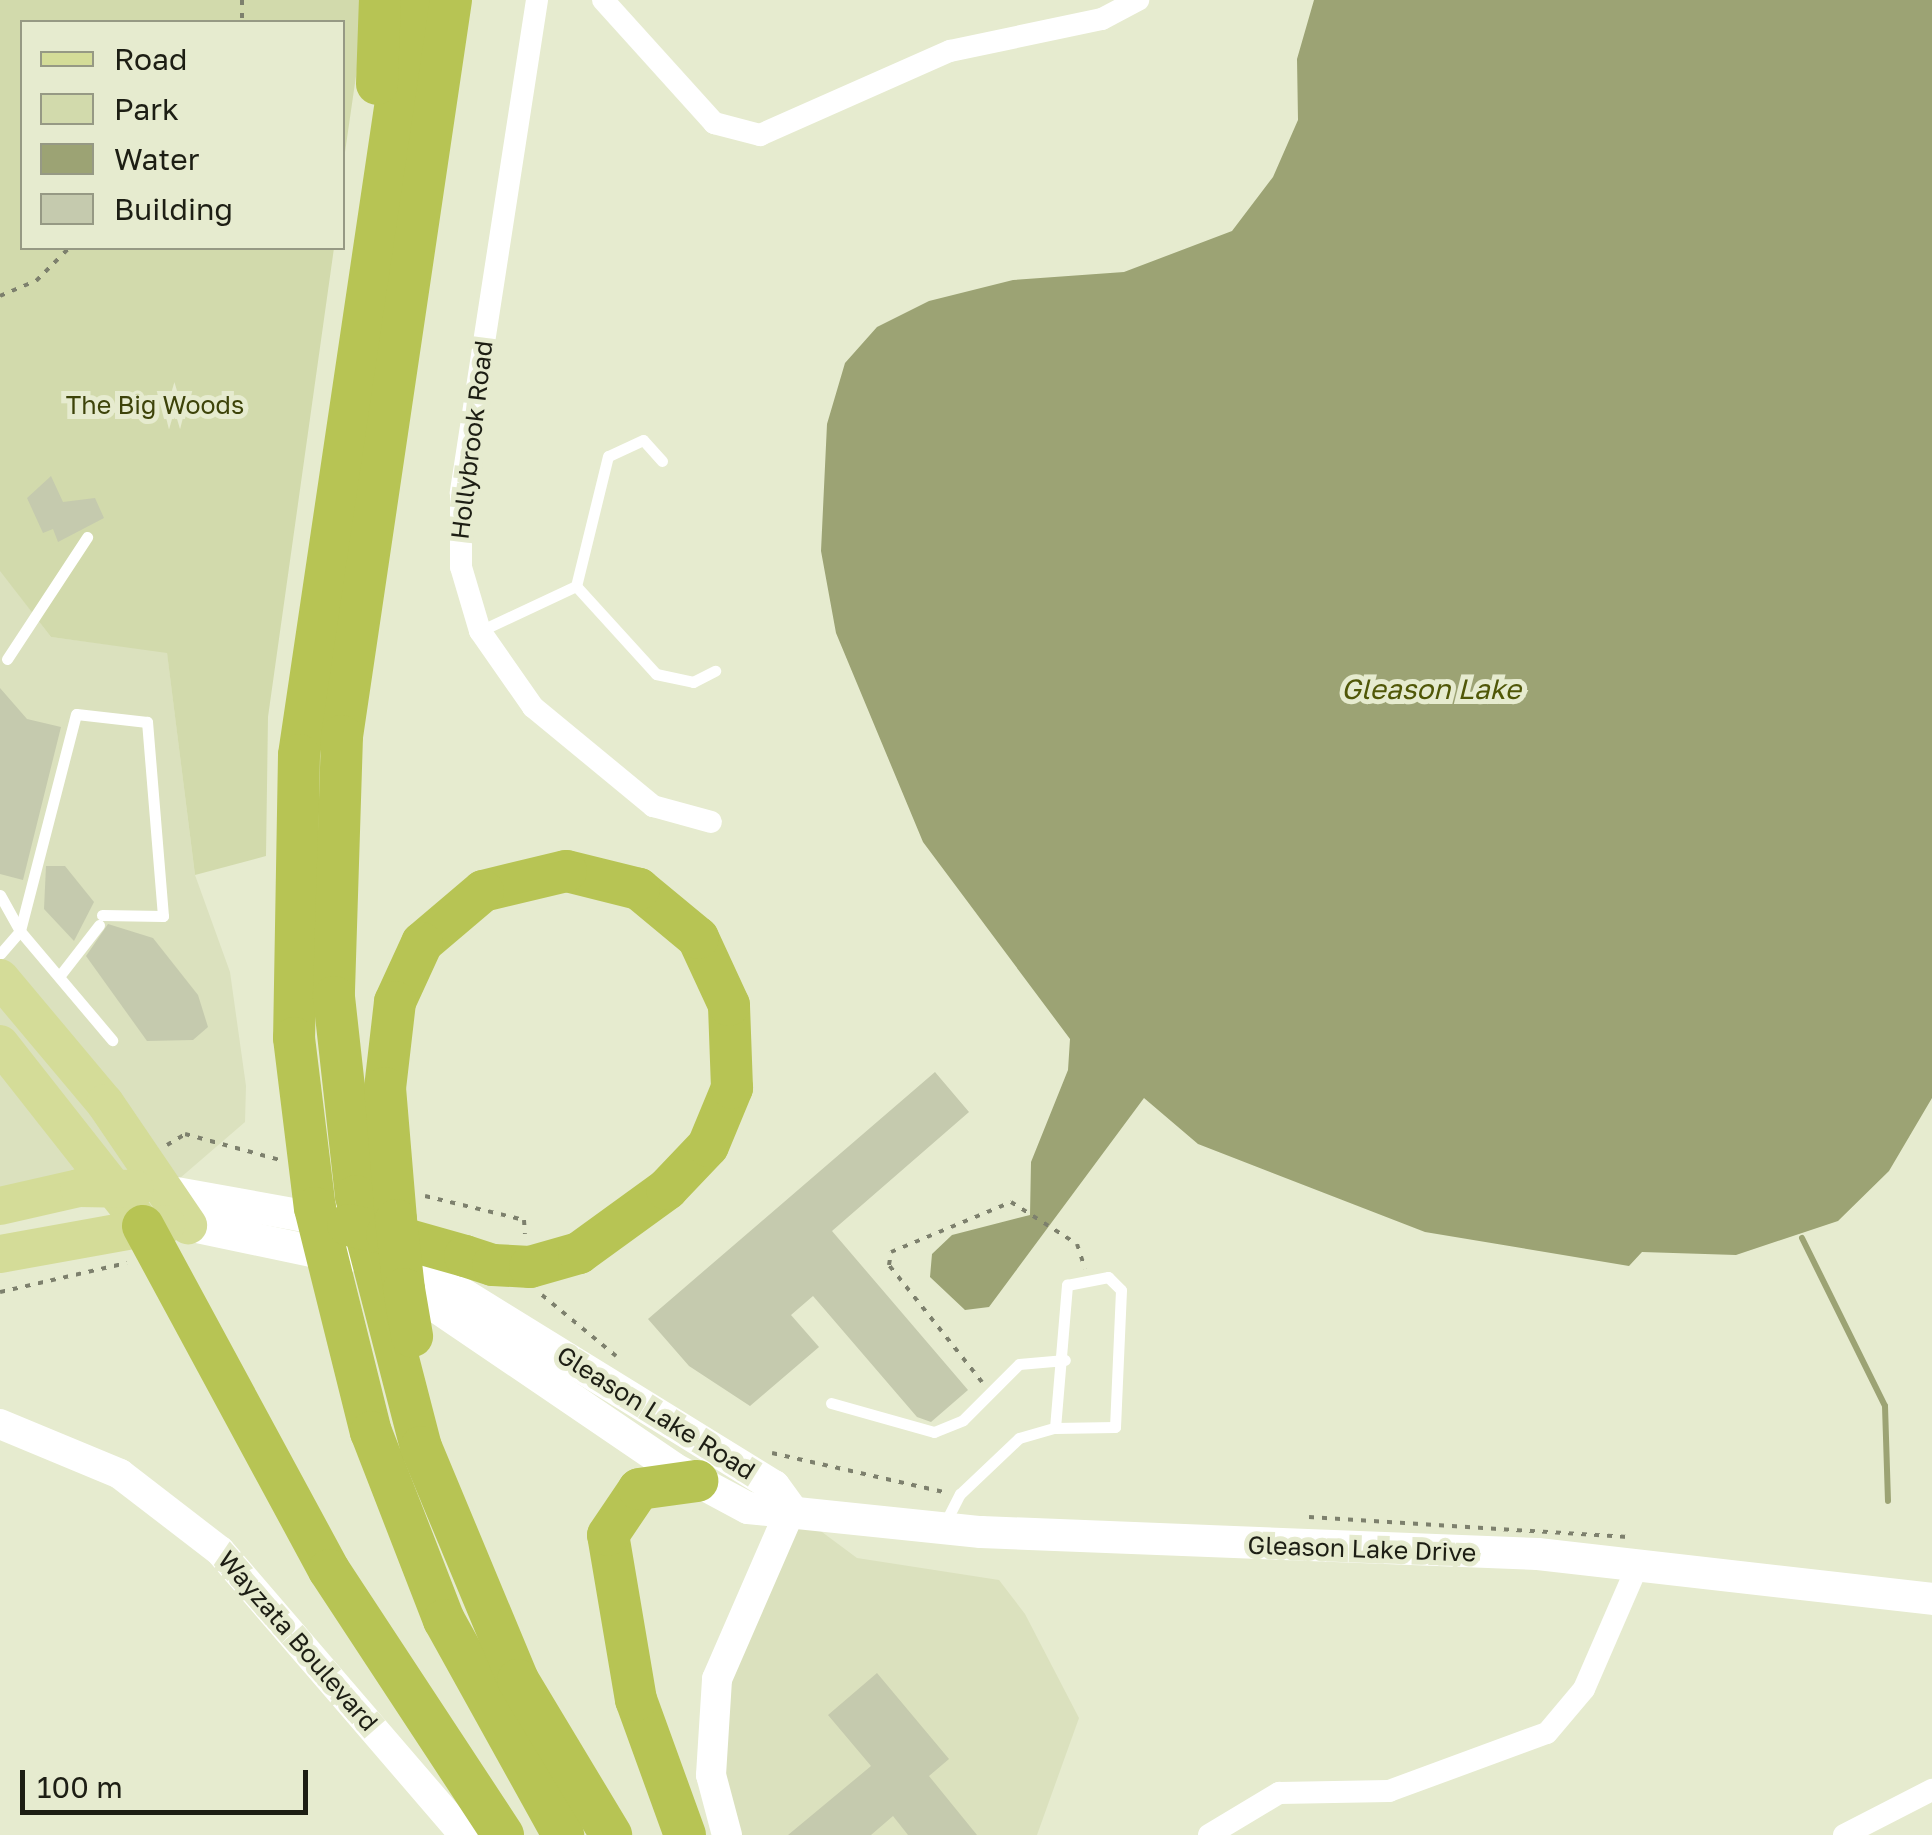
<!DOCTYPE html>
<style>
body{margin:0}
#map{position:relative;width:1932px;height:1835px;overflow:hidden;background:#e6ebcf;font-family:"Golos Text",sans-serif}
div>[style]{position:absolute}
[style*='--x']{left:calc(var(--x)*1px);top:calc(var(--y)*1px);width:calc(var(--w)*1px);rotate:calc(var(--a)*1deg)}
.built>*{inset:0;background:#dbe1be}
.green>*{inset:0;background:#d2daac}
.water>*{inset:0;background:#9ca374}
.stream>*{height:6px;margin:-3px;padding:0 3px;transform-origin:3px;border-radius:3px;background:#9ca374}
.building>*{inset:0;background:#c5caae}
.path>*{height:4px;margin-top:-2px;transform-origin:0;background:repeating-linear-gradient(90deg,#7d806d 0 5px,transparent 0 13px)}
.service>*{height:11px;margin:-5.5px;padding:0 5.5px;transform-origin:5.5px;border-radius:5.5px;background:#fff}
.minor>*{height:22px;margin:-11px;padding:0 11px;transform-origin:11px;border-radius:11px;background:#fff}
.tertiary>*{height:30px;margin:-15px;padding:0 15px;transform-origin:15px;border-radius:15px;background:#fff}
.secondary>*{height:32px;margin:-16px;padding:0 16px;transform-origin:16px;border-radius:16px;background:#fff}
.primary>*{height:38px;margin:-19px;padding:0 19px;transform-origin:19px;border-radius:19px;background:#d4dc98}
.motorway>*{height:42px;margin:-21px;padding:0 21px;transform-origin:21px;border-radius:21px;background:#b7c454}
span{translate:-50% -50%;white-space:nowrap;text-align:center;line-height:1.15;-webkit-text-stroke:10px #e6ebcf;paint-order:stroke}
.park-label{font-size:25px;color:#3d4309}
.street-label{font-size:25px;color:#1d1e14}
.water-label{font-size:28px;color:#505707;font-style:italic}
.legend{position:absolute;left:20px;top:20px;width:325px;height:230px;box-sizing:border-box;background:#e6ebcf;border:2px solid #969984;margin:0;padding:12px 18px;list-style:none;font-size:30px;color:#1d1e14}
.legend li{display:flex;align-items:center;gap:20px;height:50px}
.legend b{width:50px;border:2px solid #969984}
.scale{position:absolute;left:20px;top:1770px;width:288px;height:45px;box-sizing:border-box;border:5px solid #1d1e14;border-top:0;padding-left:12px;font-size:30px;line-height:35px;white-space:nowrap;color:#1d1e14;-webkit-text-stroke:8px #e6ebcf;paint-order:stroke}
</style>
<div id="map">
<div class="built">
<div style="clip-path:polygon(0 570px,51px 637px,167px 652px,195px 875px,230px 972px,246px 1086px,245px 1122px,165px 1191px,0 1205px)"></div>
<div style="clip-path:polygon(791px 1509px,857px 1558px,999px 1580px,1025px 1614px,1079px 1718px,1037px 1835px,727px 1835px,710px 1723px)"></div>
</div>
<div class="green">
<div style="clip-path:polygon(0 0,367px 0,343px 166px,342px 22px,22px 22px,22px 248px,334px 248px,268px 717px,266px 856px,195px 875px,167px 653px,51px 637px,0 571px)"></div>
</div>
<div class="water">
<div style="clip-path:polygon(1314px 0,1932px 0,1932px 1098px,1889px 1171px,1838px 1221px,1736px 1255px,1642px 1252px,1629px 1266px,1425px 1232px,1198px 1144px,1144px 1098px,989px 1307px,965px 1310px,930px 1277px,932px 1254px,952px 1235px,1030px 1215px,1031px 1162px,1068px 1070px,1070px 1039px,923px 842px,836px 633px,821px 551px,827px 424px,845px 363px,877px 327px,929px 301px,1013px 280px,1124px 272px,1232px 231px,1273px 177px,1298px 120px,1297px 59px)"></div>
</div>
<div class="stream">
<div style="--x:1802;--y:1238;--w:187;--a:63.7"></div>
<div style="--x:1885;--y:1406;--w:95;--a:88.2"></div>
</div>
<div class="building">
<div style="clip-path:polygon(51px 476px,63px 502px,95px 498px,104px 518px,58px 542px,53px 529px,43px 533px,27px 498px)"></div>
<div style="clip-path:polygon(0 688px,27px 719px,61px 727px,23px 880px,0 874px)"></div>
<div style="clip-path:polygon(46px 866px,65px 866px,94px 902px,74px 941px,44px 909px)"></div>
<div style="clip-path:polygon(108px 924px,153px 938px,198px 995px,208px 1027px,193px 1040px,147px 1041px,86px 956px)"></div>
<div style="clip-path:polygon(935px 1072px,969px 1112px,832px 1231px,968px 1390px,931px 1422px,917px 1417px,813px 1296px,791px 1315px,819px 1347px,750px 1406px,689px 1366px,648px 1319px)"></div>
<div style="clip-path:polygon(877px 1673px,949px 1759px,929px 1776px,977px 1835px,908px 1835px,893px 1816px,871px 1835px,788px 1835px,871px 1766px,828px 1715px)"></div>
</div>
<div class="path">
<div style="--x:242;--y:0;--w:22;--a:90"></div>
<div style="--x:0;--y:296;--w:39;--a:-23"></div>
<div style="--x:36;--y:281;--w:47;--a:-45"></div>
<div style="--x:167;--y:1145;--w:21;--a:-31"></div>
<div style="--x:185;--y:1134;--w:98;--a:15.3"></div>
<div style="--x:425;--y:1196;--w:102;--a:13.6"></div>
<div style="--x:524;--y:1220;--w:14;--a:86"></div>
<div style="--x:0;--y:1292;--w:130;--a:-12.9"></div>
<div style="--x:542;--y:1295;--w:96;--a:39.5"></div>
<div style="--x:982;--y:1382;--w:149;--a:-128.5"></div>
<div style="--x:889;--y:1265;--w:13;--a:-81"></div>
<div style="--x:891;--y:1252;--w:130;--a:-22.6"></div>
<div style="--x:1011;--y:1202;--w:78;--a:32.5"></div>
<div style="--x:1077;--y:1244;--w:26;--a:72"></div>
<div style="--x:772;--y:1453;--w:175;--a:12.8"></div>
<div style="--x:1309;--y:1517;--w:320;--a:3.6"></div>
</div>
<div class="service">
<div style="--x:662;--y:461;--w:28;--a:-132"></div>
<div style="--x:643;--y:440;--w:38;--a:155"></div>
<div style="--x:608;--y:456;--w:134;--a:103.8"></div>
<div style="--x:576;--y:586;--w:119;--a:47.7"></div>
<div style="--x:656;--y:674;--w:38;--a:12"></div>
<div style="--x:693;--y:682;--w:25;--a:-27"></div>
<div style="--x:480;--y:631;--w:106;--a:-25.1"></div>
<div style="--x:7;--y:659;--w:146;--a:-56.7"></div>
<div style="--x:0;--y:895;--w:41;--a:60.9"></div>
<div style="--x:20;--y:931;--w:30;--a:131"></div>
<div style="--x:102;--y:915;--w:61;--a:0.9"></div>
<div style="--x:163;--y:916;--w:195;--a:-94.7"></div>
<div style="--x:147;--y:722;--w:71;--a:-173.6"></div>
<div style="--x:76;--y:714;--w:224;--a:104.5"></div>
<div style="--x:20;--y:931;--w:143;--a:49.8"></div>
<div style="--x:61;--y:974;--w:62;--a:-52.2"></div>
<div style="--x:831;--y:1403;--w:107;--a:15.7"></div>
<div style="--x:934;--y:1432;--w:31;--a:-22"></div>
<div style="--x:963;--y:1420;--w:79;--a:-45"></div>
<div style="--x:1019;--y:1364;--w:46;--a:-5"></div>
<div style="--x:944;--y:1525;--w:35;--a:-63"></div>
<div style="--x:960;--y:1494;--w:81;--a:-43.5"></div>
<div style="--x:1019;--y:1438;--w:37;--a:-16"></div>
<div style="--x:1055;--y:1428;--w:144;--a:-85.2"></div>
<div style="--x:1067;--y:1285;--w:42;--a:-11"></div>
<div style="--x:1108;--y:1277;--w:18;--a:45"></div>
<div style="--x:1121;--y:1290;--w:137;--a:92.5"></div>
<div style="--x:1115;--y:1427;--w:60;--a:179"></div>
</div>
<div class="minor">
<div style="--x:537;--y:0;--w:499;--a:98.8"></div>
<div style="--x:461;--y:493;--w:74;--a:90"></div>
<div style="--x:461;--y:567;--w:67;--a:73.5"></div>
<div style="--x:480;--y:631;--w:93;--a:55.1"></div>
<div style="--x:533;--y:707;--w:156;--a:39.5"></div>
<div style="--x:653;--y:806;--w:60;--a:15.4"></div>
<div style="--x:603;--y:0;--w:166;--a:47.9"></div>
<div style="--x:714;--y:123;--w:48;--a:14.6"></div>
<div style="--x:760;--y:135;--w:208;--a:-23.9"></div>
<div style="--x:950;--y:51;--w:155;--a:-11.9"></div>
<div style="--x:1102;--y:19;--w:41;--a:-27.8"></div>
<div style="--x:1209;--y:1835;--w:82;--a:-31"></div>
<div style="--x:1279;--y:1793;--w:110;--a:-1"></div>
<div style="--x:1389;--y:1791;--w:168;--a:-20.2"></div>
<div style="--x:1547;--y:1733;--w:57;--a:-49.9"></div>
<div style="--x:1584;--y:1689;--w:135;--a:-66.5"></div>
<div style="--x:1844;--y:1835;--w:99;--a:-27.1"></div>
</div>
<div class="tertiary">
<div style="--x:0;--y:1424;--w:130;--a:22.6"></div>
<div style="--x:120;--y:1474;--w:126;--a:37.6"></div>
<div style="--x:220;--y:1551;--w:374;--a:49.3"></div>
<div style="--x:727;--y:1835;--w:62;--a:-104.9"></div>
<div style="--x:711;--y:1775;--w:96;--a:-86.4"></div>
<div style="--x:717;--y:1679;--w:185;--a:-66.5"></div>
</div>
<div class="secondary">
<div style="--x:165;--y:1191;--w:175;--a:10.2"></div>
<div style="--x:188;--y:1225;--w:160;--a:11.9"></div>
<div style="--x:385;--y:1246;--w:457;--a:31.7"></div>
<div style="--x:774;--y:1486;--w:29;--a:54"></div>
<div style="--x:391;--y:1276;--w:341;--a:34.2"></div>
<div style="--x:673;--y:1468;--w:85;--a:28.1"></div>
<div style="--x:748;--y:1508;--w:234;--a:5.9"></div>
<div style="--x:981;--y:1532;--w:557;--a:2.26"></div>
<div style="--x:1538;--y:1554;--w:397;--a:6.5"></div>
</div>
<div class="primary">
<div style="--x:0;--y:978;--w:163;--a:50"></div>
<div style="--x:105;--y:1103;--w:148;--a:55.8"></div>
<div style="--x:0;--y:1044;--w:231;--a:51.8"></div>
<div style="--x:0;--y:1206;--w:81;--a:-12.8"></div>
<div style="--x:79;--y:1188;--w:56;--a:1"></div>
<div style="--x:0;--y:1254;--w:169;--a:-10.2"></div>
</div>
<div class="motorway">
<div style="--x:411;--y:0;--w:763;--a:98.44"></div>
<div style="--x:299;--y:755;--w:283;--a:91"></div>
<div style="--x:294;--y:1038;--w:171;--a:83"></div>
<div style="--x:315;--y:1208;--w:231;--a:76"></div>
<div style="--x:371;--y:1432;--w:202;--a:68.8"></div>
<div style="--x:444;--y:1620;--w:246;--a:61"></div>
<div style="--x:451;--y:0;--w:744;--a:98.42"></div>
<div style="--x:342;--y:736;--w:261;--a:91.8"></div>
<div style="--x:334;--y:997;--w:200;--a:83.7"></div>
<div style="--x:356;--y:1196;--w:259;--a:75.5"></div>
<div style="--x:421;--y:1447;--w:252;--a:67.4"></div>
<div style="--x:518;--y:1680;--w:181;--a:59"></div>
<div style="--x:377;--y:84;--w:84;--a:-88"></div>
<div style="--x:348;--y:1225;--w:40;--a:13"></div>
<div style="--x:387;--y:1234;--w:81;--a:15.8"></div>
<div style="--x:465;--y:1256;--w:29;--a:18"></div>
<div style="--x:493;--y:1265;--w:37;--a:3"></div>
<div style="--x:530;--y:1267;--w:51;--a:-15.9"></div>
<div style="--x:579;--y:1253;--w:109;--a:-36"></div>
<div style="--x:667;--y:1189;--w:59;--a:-46.4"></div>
<div style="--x:708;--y:1146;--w:63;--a:-67.5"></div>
<div style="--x:732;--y:1088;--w:83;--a:-92.1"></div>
<div style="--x:729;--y:1005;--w:74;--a:-114.8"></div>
<div style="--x:698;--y:938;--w:77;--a:-140.3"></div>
<div style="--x:639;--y:889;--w:75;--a:-166.1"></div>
<div style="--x:566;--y:871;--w:85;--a:166.5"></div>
<div style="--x:483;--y:891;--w:80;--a:139.6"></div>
<div style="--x:422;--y:943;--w:65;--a:114.6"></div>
<div style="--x:395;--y:1002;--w:87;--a:96.6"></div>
<div style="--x:385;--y:1088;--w:132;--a:85.2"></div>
<div style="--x:396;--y:1220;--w:69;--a:83.4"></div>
<div style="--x:404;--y:1289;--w:48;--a:80.3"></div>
<div style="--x:143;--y:1226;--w:391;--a:61.6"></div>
<div style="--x:329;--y:1570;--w:317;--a:56.7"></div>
<div style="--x:685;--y:1835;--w:144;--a:-109.9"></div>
<div style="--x:636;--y:1700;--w:167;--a:-99.6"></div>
<div style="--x:608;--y:1535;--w:55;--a:-56"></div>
<div style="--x:639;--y:1489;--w:59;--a:-7.9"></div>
</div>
<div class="park-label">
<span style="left:155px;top:405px">The Big Woods</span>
</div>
<div class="street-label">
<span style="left:472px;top:440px;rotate:-83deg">Hollybrook Road</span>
<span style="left:656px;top:1413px;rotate:32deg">Gleason Lake Road</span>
<span style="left:1362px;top:1549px;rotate:2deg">Gleason Lake Drive</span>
<span style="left:298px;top:1641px;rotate:49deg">Wayzata Boulevard</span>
</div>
<div class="water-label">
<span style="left:1431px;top:689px">Gleason Lake</span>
</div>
<ul class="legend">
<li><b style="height:12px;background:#d4dc98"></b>Road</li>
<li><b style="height:28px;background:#d2daac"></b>Park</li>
<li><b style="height:28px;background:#9ca374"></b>Water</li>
<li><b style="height:28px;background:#c5caae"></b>Building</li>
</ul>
<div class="scale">100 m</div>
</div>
